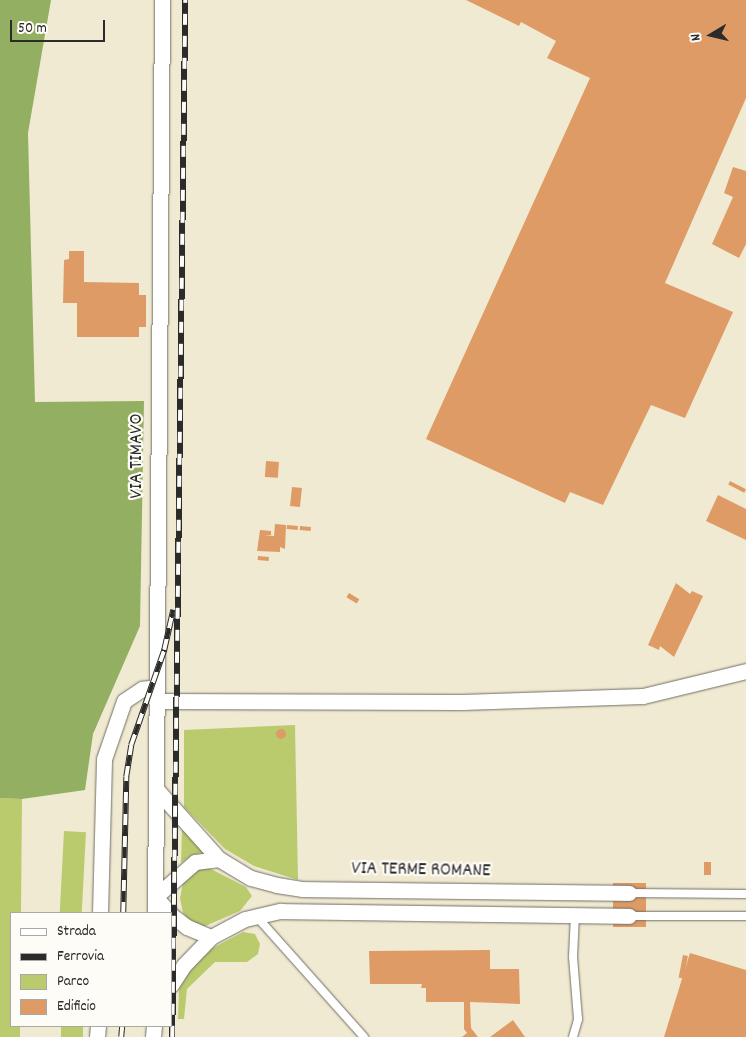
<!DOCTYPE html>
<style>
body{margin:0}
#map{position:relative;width:746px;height:1037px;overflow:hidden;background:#f1ead2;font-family:Dekko,sans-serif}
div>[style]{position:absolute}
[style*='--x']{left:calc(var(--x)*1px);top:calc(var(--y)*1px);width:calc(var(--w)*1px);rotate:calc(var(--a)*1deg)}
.green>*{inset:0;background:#bacb6e;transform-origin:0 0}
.forest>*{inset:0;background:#93af61}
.building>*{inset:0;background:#df9b65;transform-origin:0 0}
.round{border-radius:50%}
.roads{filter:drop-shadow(0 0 1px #706e65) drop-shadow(0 0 1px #706e65)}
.service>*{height:8px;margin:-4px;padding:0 4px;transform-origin:4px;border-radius:4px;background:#fff}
.minor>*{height:15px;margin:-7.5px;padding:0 7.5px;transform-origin:7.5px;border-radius:7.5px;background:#fff}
.rail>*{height:5.5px;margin-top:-2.75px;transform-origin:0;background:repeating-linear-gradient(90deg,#fdfcf7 0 11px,#2b2b2b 0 22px);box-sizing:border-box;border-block:1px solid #2b2b2b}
span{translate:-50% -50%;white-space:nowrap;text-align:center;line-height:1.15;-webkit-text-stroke:4.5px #fdfcf7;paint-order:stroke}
.street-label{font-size:19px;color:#2b2b2b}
.legend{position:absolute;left:10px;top:912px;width:162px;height:115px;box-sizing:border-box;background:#fdfcf7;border:1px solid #a9a8a5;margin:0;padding:6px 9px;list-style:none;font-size:15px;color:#2b2b2b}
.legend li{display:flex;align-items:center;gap:10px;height:25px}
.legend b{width:25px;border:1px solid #a9a8a5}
.north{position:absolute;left:686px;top:10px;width:50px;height:50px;-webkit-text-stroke:4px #fdfcf7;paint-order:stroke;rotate:261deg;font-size:14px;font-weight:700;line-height:20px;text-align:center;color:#2b2b2b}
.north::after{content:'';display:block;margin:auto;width:18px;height:22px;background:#2b2b2b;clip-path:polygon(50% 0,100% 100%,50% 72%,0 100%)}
.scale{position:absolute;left:10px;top:20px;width:95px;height:22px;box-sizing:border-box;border:2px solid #2b2b2b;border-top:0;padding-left:6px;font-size:15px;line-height:18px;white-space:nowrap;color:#2b2b2b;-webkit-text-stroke:4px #fdfcf7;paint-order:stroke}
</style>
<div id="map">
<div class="green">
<div style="clip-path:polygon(295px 725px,298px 880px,254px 866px,225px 849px,184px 807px,184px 730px)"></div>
<div style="clip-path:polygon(0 798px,22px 799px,21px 913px,11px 913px,11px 1026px,20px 1026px,20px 1037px,0 1037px)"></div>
<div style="clip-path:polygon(182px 829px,205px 852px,192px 855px,181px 863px)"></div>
<div style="left:64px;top:831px;width:22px;height:82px;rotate:3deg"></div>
<div style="clip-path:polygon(207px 867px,246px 887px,252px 896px,240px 911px,203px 927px,190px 921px,183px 913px,180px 898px,183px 883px,192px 871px)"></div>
<div style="clip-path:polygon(243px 932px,255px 934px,260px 944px,258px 954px,247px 962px,215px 962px,187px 989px,184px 1019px,178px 1019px,179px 989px,189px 973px,209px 950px)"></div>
<div style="left:61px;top:1026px;width:22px;height:11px"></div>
</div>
<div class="forest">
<div style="clip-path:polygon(0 0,51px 0,28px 133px,35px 402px,144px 401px,140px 626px,93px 734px,85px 790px,22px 799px,0 798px)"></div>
</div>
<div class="building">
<div style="clip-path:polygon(466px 0,746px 0,746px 98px,665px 283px,733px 312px,685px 418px,651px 405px,603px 505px,570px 492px,565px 503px,426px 439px,590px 78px,547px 58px,556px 41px,521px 22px,519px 26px)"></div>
<div style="clip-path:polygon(733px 167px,746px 171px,746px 244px,739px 258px,712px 244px,733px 197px,724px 193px)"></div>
<div style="clip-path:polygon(69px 251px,84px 251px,84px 282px,139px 283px,139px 295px,146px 295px,146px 327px,139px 327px,139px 337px,77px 337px,77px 303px,63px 303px,64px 260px,69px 259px)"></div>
<div style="left:266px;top:461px;width:13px;height:16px;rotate:4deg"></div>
<div style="left:730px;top:481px;width:18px;height:4px;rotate:27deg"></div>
<div style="left:292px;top:487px;width:10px;height:19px;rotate:6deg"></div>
<div style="clip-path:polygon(718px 495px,746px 509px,746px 540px,706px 521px)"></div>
<div style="clip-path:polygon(275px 524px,286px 525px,285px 549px,280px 547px,280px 552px,257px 551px,260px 530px,271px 531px,271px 535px,264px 535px,274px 536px)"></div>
<div style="left:287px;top:525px;width:11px;height:4px;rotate:5deg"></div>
<div style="left:300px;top:526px;width:11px;height:4px;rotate:5deg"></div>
<div style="left:258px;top:556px;width:11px;height:4px;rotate:5deg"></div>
<div style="clip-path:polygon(676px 583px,690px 594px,692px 591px,703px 596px,674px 657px,660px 646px,659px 650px,648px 645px)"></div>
<div style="left:349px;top:593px;width:12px;height:5px;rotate:31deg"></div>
<div class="round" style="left:276px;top:729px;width:10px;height:10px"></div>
<div style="left:704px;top:862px;width:7px;height:13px"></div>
<div style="left:613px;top:883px;width:33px;height:44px"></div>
<div style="clip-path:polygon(490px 950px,490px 969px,519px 969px,520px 1004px,470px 1002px,471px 1028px,478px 1037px,462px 1037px,467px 1033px,464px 1029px,464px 1002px,426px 1002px,426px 988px,421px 988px,422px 984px,370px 984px,369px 951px)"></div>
<div style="clip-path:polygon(690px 953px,746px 970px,746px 1037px,664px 1037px)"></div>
<div style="left:683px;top:955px;width:5px;height:23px;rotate:11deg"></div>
<div style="clip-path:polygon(513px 1020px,525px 1037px,490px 1037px)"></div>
</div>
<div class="roads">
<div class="service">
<div style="--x:629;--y:893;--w:117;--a:0.5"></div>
<div style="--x:629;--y:916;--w:117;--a:0"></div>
<div style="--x:257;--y:917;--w:161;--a:48.3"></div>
<div style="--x:573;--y:1037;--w:19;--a:-74"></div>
<div style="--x:578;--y:1019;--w:62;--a:-94.6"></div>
<div style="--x:573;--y:957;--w:42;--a:-87.3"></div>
</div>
<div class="minor">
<div style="--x:156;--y:701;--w:306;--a:0.2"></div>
<div style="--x:462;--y:702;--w:181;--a:-1.9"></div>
<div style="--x:643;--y:696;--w:106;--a:-13.6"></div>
<div style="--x:157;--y:790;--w:93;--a:48.1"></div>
<div style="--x:219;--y:859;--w:37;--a:31"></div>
<div style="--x:251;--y:878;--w:27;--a:15"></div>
<div style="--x:277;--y:885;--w:26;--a:9"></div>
<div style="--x:303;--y:889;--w:326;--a:0.7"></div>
<div style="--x:100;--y:913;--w:154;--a:-88.5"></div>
<div style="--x:104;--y:759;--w:61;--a:-71"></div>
<div style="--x:124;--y:701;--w:22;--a:-34"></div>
<div style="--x:142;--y:689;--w:14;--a:-8"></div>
<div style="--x:155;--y:913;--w:913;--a:-89.56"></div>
<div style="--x:170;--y:913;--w:22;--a:-133"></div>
<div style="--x:155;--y:897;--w:53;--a:-41.2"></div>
<div style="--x:195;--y:862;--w:24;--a:-7"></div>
<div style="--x:171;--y:915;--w:20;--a:37"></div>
<div style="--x:187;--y:927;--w:26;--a:23"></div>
<div style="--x:171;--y:985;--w:24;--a:-57"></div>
<div style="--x:184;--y:965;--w:39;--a:-46"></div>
<div style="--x:211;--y:937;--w:38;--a:-28"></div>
<div style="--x:245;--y:919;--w:37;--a:-13"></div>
<div style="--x:281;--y:911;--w:348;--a:0.8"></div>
<div style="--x:97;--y:1037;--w:11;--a:-85"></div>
<div style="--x:153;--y:1037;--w:11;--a:-85"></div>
</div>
</div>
<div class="rail">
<div style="--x:123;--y:913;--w:136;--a:-88.7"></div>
<div style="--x:126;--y:777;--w:32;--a:-81"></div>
<div style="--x:131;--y:745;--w:101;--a:-70.8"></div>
<div style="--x:164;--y:650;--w:41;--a:-77.3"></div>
<div style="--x:121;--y:1037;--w:11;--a:-85"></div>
<div style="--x:172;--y:1037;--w:1037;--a:-89.28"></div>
</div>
<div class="street-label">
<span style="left:138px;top:456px;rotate:-90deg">VIA TIMAVO</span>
<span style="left:421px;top:871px;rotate:1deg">VIA TERME ROMANE</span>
</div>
<ul class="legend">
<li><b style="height:6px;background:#fff"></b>Strada</li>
<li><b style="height:6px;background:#2b2b2b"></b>Ferrovia</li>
<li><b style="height:14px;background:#bacb6e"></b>Parco</li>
<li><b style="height:14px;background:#df9b65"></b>Edificio</li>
</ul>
<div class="north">N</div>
<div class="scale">50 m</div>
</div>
